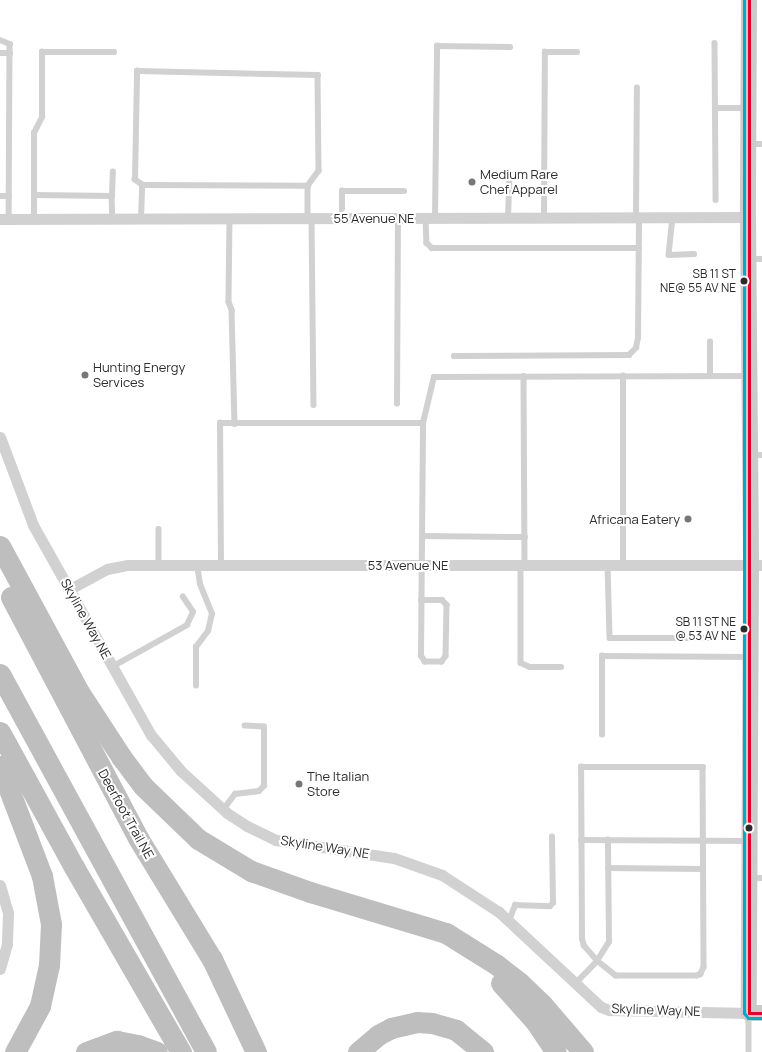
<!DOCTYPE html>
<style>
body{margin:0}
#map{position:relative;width:762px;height:1052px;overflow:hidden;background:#fff;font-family:Manrope,sans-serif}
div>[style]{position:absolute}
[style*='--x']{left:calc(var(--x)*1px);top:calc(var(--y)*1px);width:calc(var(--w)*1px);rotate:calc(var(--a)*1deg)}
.lane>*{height:5.5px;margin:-2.75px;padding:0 2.75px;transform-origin:2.75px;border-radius:2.75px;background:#d1d1d1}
.street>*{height:11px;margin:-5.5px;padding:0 5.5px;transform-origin:5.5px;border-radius:5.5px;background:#d1d1d1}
.secondary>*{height:16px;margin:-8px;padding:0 8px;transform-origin:8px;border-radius:8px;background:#cacaca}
.highway>*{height:21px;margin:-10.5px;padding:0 10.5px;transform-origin:10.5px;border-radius:10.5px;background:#bebebe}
.bus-1>*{height:3px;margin:-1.5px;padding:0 1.5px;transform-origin:1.5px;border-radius:1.5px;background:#e4002b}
.bus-2>*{height:3px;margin:-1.5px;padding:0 1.5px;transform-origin:1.5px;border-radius:1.5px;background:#00a9ce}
.dots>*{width:11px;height:11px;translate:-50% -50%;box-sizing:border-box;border:2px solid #fff;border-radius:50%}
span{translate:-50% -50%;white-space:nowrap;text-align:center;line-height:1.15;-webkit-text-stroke:4px #fff;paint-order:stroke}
.bus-label{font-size:12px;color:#2c2c2c}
.right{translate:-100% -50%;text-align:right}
.poi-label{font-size:13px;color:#2c2c2c}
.left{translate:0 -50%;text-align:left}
.street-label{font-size:13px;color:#2c2c2c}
</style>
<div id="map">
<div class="lane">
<div style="--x:0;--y:40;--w:11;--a:22"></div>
<div style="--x:10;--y:44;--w:175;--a:90.3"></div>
<div style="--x:715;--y:43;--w:157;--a:89.6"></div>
<div style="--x:0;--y:53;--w:10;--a:0"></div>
<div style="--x:715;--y:108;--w:33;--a:0"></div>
<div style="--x:750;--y:144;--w:12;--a:0"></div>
<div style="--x:142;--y:185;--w:166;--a:0.3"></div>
<div style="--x:34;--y:195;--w:62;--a:-90"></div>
<div style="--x:34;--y:133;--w:18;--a:-63"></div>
<div style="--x:42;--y:117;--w:65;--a:-90"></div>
<div style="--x:42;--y:52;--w:72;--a:0"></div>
<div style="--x:0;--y:196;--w:9;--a:0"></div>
<div style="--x:112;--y:196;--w:24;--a:-88"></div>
<div style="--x:636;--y:217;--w:129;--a:-89.6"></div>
<div style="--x:673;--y:217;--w:38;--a:96"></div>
<div style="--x:669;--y:255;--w:25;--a:-2"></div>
<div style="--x:230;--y:218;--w:84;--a:90.7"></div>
<div style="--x:229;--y:302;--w:9;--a:69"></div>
<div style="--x:232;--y:310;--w:114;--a:88.5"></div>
<div style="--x:312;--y:218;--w:187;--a:89.4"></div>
<div style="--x:342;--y:218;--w:27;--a:-90"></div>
<div style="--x:342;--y:191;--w:62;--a:0"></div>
<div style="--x:426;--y:218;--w:25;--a:88"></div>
<div style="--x:427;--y:243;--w:7;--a:45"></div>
<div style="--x:432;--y:248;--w:207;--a:0"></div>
<div style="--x:435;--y:218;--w:172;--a:-89.3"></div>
<div style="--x:437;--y:46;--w:73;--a:0.8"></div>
<div style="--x:508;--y:218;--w:36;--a:-88"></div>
<div style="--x:544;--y:218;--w:166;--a:-89.7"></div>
<div style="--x:545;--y:52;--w:32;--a:0"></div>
<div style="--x:34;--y:219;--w:24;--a:-90"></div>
<div style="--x:34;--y:195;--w:78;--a:0.7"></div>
<div style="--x:112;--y:196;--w:23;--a:88"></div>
<div style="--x:141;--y:219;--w:34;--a:-88"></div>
<div style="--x:142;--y:185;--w:9;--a:-144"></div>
<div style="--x:135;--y:180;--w:109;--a:-88.9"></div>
<div style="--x:137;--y:71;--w:181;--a:1.3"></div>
<div style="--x:318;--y:75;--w:96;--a:89.4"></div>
<div style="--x:319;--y:171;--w:19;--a:126"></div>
<div style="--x:308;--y:186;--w:32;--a:90"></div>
<div style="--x:750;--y:259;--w:12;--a:0"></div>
<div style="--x:454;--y:356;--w:175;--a:-0.3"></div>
<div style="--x:629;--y:355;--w:10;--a:-45"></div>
<div style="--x:636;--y:348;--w:10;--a:-79"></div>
<div style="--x:638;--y:338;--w:121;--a:-89.5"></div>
<div style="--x:524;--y:376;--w:189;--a:89.7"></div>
<div style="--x:710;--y:376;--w:34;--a:-90"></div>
<div style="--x:397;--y:404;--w:186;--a:-89.7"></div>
<div style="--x:751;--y:455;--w:11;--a:0"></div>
<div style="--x:159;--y:529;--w:36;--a:90"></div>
<div style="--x:422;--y:536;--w:103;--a:0.6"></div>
<div style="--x:221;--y:565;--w:142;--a:-90.4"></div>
<div style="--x:220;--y:423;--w:203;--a:0"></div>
<div style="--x:521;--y:565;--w:98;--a:90"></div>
<div style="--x:521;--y:663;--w:10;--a:24"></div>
<div style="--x:530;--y:667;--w:31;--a:0"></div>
<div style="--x:608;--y:565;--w:73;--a:88.4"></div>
<div style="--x:610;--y:638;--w:99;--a:0"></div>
<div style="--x:623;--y:565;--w:189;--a:-90"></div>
<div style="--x:421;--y:600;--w:21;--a:0"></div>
<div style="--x:442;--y:600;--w:7;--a:45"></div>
<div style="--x:447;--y:605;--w:51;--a:91.1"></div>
<div style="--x:446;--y:656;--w:7;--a:124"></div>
<div style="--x:442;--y:662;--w:17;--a:180"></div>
<div style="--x:425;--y:662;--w:7;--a:-124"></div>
<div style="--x:421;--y:656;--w:233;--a:-89.5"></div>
<div style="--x:423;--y:423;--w:47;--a:-76.6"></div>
<div style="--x:434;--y:377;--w:314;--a:-0.2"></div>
<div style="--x:112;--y:667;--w:86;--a:-29.2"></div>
<div style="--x:187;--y:625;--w:14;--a:-65"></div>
<div style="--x:193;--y:612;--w:18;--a:-124"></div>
<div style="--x:196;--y:686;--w:39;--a:-90"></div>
<div style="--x:196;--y:647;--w:20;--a:-53"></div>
<div style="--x:208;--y:631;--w:17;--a:-77"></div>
<div style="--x:212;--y:614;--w:32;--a:-112"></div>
<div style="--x:200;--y:584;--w:19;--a:-99"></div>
<div style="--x:602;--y:735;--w:79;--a:-90"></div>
<div style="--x:602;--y:656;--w:148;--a:0.4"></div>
<div style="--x:223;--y:810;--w:20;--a:-53"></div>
<div style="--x:235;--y:794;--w:24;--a:-7"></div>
<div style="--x:259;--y:791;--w:7;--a:-45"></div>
<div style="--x:264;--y:786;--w:59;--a:-90"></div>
<div style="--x:264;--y:727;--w:19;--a:-177"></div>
<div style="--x:581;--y:840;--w:168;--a:0.3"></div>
<div style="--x:608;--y:868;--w:95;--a:0.6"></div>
<div style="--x:751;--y:878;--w:11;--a:0"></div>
<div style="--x:509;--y:921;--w:17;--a:-69"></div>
<div style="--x:515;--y:905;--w:35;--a:2"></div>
<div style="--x:550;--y:906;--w:4;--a:-45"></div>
<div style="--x:553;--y:903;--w:66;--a:-90.9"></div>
<div style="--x:575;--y:984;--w:32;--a:-46"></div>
<div style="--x:597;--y:961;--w:20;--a:-131"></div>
<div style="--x:584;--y:946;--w:7;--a:-106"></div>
<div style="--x:582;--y:939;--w:172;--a:-90.3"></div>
<div style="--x:581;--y:767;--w:122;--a:0"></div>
<div style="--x:703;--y:767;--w:200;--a:89.7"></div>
<div style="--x:704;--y:967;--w:8;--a:113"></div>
<div style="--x:701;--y:974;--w:4;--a:153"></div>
<div style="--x:697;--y:976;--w:81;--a:180"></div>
<div style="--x:616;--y:976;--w:24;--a:-142"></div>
<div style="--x:597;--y:961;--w:22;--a:-58"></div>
<div style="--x:609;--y:942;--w:102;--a:-90.6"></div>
<div style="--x:749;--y:1014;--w:38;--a:90"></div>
</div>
<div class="street">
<div style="--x:0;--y:219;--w:748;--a:-0.15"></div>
<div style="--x:0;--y:437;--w:94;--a:69.4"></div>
<div style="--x:33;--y:525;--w:241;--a:60.7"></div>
<div style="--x:151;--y:735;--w:47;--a:50.2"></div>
<div style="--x:181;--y:771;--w:62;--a:42.4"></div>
<div style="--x:227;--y:813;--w:24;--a:33"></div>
<div style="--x:247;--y:826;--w:32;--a:26"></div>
<div style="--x:276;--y:840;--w:119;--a:8.7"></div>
<div style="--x:394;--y:858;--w:51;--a:19.5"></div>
<div style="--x:442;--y:875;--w:68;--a:33"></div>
<div style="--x:499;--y:912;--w:139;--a:43"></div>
<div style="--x:601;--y:1007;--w:9;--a:21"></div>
<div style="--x:609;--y:1010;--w:140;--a:1.2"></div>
<div style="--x:70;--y:589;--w:42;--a:-28.4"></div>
<div style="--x:107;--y:569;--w:20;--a:-11"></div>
<div style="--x:127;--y:565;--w:635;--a:0"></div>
<div style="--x:0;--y:885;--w:29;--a:74"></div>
<div style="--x:8;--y:913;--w:31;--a:92"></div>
<div style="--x:7;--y:944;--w:26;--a:106"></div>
</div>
<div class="secondary">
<div style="--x:749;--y:0;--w:217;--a:90.3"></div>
<div style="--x:748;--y:217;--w:348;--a:89.5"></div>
<div style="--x:751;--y:565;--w:448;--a:90.3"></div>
<div style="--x:749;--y:1013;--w:13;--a:0"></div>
</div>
<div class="highway">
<div style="--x:0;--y:546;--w:166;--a:61.6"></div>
<div style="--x:79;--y:692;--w:79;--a:56.9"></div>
<div style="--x:122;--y:758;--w:35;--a:53"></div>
<div style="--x:143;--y:786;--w:76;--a:43.9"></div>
<div style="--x:198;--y:839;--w:62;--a:31.1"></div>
<div style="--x:251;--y:871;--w:63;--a:19.6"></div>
<div style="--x:310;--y:892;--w:142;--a:16.8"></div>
<div style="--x:446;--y:933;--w:60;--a:32.1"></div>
<div style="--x:497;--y:965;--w:29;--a:38"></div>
<div style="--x:520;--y:983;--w:30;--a:44"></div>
<div style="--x:542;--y:1004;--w:63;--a:49.5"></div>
<div style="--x:11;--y:597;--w:272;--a:62.2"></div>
<div style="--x:138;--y:838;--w:142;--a:58.6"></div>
<div style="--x:212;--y:959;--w:103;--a:64.7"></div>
<div style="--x:0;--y:674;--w:430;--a:61.4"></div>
<div style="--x:0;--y:732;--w:154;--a:61.3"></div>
<div style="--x:74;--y:867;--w:214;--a:60"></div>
<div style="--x:0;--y:766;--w:118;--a:69.1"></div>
<div style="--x:42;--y:876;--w:49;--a:79.4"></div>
<div style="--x:51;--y:924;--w:41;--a:92.8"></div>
<div style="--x:49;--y:965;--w:42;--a:102.4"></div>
<div style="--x:40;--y:1006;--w:52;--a:118.5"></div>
<div style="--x:501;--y:983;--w:51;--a:48.2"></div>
<div style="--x:535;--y:1021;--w:37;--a:56"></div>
<div style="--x:86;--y:1052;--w:33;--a:-20"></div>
<div style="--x:117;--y:1041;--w:21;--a:11"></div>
<div style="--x:138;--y:1045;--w:20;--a:20"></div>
<div style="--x:358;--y:1052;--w:26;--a:-40"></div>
<div style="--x:378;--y:1035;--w:15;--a:-28"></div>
<div style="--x:391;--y:1028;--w:27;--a:-13"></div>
<div style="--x:417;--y:1022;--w:15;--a:4"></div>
<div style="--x:432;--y:1023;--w:25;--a:16"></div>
<div style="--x:456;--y:1030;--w:35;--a:39"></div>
</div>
<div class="bus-1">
<div style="--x:749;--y:0;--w:1013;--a:90"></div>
<div style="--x:749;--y:1013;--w:13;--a:0"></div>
</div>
<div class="bus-2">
<div style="--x:744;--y:0;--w:1013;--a:90"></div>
<div style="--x:744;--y:1013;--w:6;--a:51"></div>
<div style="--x:748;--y:1018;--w:14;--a:0"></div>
</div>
<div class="dots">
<div style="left:472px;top:182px;background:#767676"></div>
<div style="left:744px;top:281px;background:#2c2c2c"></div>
<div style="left:85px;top:375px;background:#767676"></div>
<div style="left:688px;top:519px;background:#767676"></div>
<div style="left:744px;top:629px;background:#2c2c2c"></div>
<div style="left:299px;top:784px;background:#767676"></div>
<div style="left:749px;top:828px;background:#2c2c2c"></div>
</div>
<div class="bus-label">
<span class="right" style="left:736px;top:281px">SB 11 ST<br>NE@ 55 AV NE</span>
<span class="right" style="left:736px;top:629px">SB 11 ST NE<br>@ 53 AV NE</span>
</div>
<div class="poi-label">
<span class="left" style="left:480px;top:182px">Medium Rare<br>Chef Apparel</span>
<span class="left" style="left:93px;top:375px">Hunting Energy<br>Services</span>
<span class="right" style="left:680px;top:519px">Africana Eatery</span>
<span class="left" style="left:307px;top:784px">The Italian<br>Store</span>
</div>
<div class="street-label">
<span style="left:374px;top:218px">55 Avenue NE</span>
<span style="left:408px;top:565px">53 Avenue NE</span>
<span style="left:86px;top:619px;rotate:61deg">Skyline Way NE</span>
<span style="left:126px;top:814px;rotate:61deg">Deerfoot Trail NE</span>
<span style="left:325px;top:847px;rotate:9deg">Skyline Way NE</span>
<span style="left:656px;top:1010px;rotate:2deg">Skyline Way NE</span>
</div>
</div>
